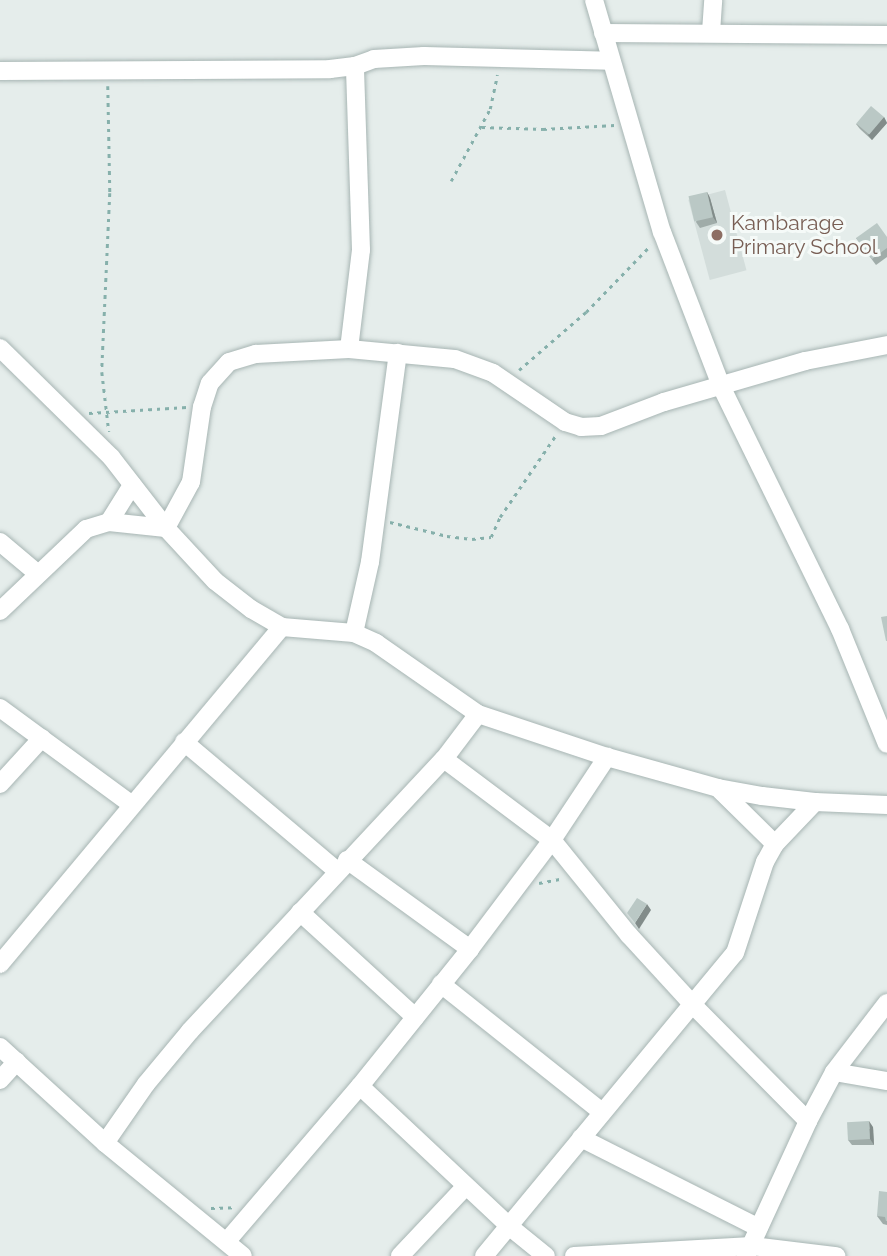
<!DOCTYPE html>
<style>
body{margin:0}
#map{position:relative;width:887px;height:1256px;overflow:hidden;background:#e5edeb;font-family:Raleway,sans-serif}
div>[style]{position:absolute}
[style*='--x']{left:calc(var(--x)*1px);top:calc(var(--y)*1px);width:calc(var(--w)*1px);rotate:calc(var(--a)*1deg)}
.built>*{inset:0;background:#d3dddb;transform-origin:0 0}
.path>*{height:2.5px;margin-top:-1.25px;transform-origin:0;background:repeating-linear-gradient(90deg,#86b0ab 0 3.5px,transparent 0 8.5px)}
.roads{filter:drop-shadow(0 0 2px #a7b5b3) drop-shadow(0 0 2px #a7b5b3)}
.minor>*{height:18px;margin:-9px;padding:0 9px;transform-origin:9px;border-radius:9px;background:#fff}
.wall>*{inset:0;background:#a0aca9}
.shaded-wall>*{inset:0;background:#828c8a}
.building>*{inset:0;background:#bac8c5;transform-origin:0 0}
.dots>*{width:19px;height:19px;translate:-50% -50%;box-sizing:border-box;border:4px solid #f5faf8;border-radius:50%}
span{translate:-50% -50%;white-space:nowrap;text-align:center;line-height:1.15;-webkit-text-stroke:6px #f5faf8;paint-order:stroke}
.education-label{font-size:21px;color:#785e54}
.left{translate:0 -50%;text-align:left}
</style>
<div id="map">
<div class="built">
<div style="left:725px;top:190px;width:83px;height:38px;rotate:75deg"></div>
</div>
<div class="path">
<div style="--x:108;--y:86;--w:107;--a:88.9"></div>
<div style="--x:110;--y:193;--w:179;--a:92.6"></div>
<div style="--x:102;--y:372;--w:60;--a:83.3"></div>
<div style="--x:482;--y:127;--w:61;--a:1.9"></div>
<div style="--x:543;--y:129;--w:72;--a:-3.2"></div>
<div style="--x:451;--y:181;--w:82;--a:-61.6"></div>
<div style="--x:490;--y:109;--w:35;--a:-78"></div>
<div style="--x:519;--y:370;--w:89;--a:-40.9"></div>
<div style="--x:586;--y:312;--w:93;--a:-45.9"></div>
<div style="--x:89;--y:413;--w:98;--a:-3.5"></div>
<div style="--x:390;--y:522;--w:59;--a:13.8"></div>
<div style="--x:447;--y:536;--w:25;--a:7"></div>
<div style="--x:472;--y:539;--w:19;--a:-6"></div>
<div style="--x:491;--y:537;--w:22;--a:-66"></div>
<div style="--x:500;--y:517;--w:99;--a:-55.7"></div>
<div style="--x:539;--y:883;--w:25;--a:-11"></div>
<div style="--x:211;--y:1208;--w:25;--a:-2"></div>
</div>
<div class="roads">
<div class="minor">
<div style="--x:594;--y:0;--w:242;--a:73.7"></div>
<div style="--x:662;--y:232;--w:165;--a:69"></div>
<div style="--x:721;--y:386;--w:271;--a:63.9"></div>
<div style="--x:840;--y:629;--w:124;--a:67.8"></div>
<div style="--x:711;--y:32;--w:32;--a:-86"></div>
<div style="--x:603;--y:33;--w:284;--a:0.4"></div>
<div style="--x:0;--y:71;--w:330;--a:-0.3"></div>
<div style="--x:330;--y:69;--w:25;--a:-7"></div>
<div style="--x:355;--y:66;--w:20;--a:-20"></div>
<div style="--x:374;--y:59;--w:50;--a:-3.4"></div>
<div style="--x:424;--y:56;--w:186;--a:1.5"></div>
<div style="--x:0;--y:348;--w:156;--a:44.5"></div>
<div style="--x:111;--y:457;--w:90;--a:52.2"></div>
<div style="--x:166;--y:528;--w:72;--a:47.2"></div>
<div style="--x:215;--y:581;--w:46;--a:37.9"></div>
<div style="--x:251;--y:609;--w:36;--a:30"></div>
<div style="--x:282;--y:627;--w:72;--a:4.8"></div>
<div style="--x:354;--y:633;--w:24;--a:24"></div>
<div style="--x:376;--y:643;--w:124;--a:34.8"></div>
<div style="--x:478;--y:714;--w:136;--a:18.4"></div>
<div style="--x:607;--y:757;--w:115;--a:15.6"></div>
<div style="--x:718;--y:788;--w:45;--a:10.3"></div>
<div style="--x:762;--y:796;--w:53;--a:6.5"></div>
<div style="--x:815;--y:802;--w:72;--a:2.4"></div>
<div style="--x:349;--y:349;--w:100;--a:-83.1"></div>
<div style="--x:361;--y:250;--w:184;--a:-91.9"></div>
<div style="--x:109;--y:522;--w:44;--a:-58.1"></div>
<div style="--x:0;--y:542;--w:48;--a:40"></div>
<div style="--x:0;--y:611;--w:119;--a:-43.6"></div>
<div style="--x:86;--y:529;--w:24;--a:-17"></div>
<div style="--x:109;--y:522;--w:57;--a:6"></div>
<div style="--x:166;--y:528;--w:52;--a:-61.5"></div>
<div style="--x:191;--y:482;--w:76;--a:-81.7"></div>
<div style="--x:202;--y:407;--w:25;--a:-72"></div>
<div style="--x:210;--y:383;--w:28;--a:-48"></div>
<div style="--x:229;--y:362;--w:28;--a:-17"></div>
<div style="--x:256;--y:354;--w:93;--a:-3.1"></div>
<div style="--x:349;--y:349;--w:106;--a:5.4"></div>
<div style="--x:455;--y:359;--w:40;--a:20.2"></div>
<div style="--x:493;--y:373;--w:87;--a:34.2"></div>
<div style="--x:565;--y:422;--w:17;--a:17"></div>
<div style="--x:581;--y:427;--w:20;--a:-3"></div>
<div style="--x:601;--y:426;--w:67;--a:-20.9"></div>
<div style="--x:664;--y:402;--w:147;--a:-16.2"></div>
<div style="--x:805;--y:361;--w:84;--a:-11"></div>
<div style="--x:354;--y:633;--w:73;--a:-77.3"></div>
<div style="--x:370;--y:562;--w:211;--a:-82.4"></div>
<div style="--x:0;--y:708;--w:164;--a:36.3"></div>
<div style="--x:184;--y:742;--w:200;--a:40.1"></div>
<div style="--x:444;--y:759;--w:135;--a:36.9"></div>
<div style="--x:552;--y:840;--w:122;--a:51"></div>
<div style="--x:629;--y:935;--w:96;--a:47.5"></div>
<div style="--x:694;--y:1006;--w:162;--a:45.3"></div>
<div style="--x:0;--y:784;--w:62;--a:-47.6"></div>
<div style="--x:718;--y:788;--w:80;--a:44.5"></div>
<div style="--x:347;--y:860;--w:152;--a:35.9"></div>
<div style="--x:300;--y:912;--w:156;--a:42.4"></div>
<div style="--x:0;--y:964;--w:439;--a:-50.1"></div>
<div style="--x:441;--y:984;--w:206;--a:38.5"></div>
<div style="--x:0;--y:1047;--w:142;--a:42.4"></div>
<div style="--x:105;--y:1143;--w:178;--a:39.3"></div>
<div style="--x:834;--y:1072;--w:54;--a:9.6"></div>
<div style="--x:0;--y:1080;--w:25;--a:-48"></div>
<div style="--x:360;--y:1086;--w:206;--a:43.2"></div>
<div style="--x:510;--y:1227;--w:46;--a:38.9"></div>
<div style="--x:581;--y:1138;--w:199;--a:26.8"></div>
<div style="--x:105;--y:1143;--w:72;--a:-55.2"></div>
<div style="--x:146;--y:1084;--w:69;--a:-50.3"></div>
<div style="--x:190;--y:1031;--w:372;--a:-47"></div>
<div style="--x:444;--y:759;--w:56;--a:-52.9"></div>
<div style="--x:227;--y:1241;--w:204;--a:-49.4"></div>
<div style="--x:360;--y:1086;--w:176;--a:-51.2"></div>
<div style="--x:470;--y:949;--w:136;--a:-53"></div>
<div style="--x:552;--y:840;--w:100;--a:-56.5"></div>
<div style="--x:400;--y:1256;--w:96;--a:-46.7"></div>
<div style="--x:484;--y:1256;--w:393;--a:-50.4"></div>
<div style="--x:735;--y:953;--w:96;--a:-71.8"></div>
<div style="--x:765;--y:862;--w:21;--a:-61"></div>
<div style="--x:775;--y:844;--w:58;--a:-46.4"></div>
<div style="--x:574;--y:1256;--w:178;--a:-3.2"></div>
<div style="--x:752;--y:1246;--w:85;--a:6.8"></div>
<div style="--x:746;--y:1256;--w:149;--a:-65.3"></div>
<div style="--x:808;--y:1121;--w:55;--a:-62"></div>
<div style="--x:834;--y:1072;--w:87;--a:-52.5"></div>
</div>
</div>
<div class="wall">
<div style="clip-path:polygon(884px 117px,887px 123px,872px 140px,860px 129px,856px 124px)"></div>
<div style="clip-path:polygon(707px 192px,710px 198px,717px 223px,700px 228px,696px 222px)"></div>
<div style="clip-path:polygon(887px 237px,887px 257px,876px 265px,856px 238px)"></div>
<div style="clip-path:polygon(873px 1127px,874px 1145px,852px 1145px,848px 1140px)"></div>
<div style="clip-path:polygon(887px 1192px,887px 1225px,883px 1224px,877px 1216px)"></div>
</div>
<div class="shaded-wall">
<div style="clip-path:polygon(884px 117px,887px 123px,872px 140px,868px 135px)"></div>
<div style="clip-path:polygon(707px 192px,710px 198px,717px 223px,713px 217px)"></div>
<div style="clip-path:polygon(647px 904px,651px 910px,639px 929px,635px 923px)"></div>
<div style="clip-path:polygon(869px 1121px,873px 1127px,874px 1145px,870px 1139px)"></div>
</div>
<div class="building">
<div style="left:871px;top:106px;width:17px;height:23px;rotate:40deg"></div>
<div style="left:707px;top:192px;width:26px;height:19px;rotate:77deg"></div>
<div style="clip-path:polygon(877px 223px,887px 237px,887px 248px,872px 259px,856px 238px)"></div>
<div style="clip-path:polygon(887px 616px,887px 641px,886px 641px,881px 617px)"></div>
<div style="clip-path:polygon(637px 898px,647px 904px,635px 923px,627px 913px)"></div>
<div style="left:869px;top:1121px;width:18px;height:22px;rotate:87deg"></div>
<div style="clip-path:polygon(879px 1191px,887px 1192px,887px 1221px,886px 1221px,885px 1217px,877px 1216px)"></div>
</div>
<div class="dots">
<div style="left:717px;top:235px;background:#8d6e63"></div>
</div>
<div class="education-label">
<span class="left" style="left:731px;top:235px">Kambarage<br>Primary School</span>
</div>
</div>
